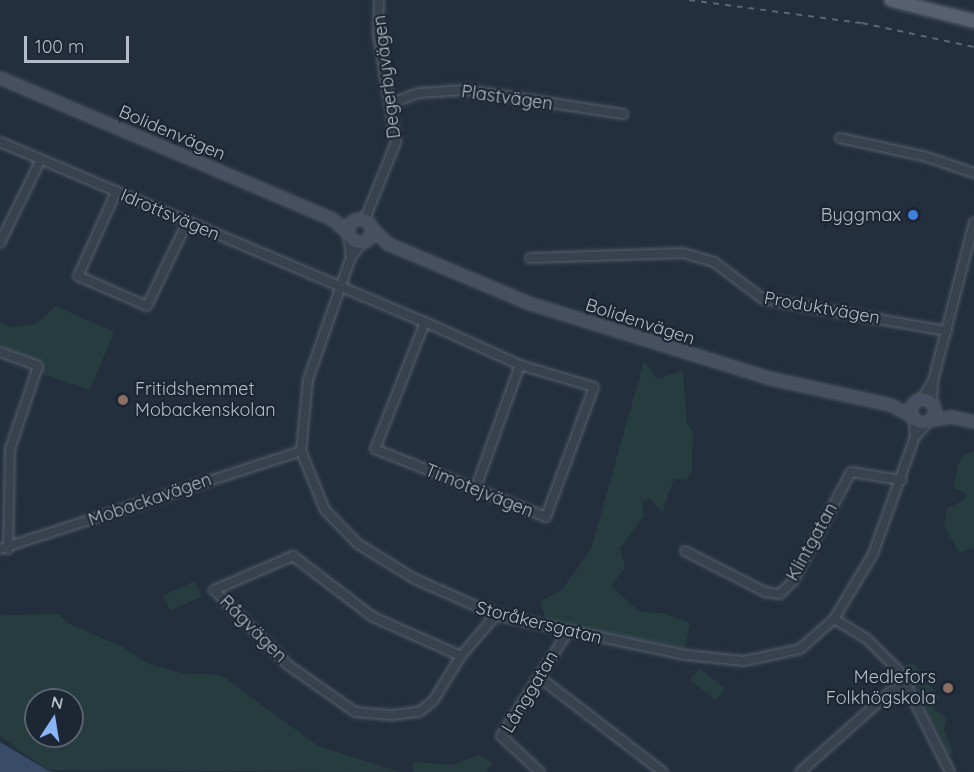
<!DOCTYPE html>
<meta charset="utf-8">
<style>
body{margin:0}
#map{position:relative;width:974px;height:772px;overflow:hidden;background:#242f3e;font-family:Quicksand,sans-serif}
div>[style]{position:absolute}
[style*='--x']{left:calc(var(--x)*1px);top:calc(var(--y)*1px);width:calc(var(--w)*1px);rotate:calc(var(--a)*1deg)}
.green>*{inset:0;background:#263c3f;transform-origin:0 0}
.water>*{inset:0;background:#394c67}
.roads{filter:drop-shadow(0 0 2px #565f6c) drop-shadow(0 0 2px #565f6c)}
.street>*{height:8px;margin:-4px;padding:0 4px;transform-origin:4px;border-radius:4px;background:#38414e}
.secondary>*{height:10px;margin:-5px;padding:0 5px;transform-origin:5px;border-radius:5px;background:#465061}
.secondary>.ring{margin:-5px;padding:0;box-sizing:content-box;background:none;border:10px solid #465061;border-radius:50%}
.primary>*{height:12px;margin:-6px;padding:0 6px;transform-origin:6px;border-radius:6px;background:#56606e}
.rail>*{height:2px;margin-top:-1px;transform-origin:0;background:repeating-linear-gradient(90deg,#5a6575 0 6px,transparent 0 12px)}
.dots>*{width:16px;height:16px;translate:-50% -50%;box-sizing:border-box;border:3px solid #1d2633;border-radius:50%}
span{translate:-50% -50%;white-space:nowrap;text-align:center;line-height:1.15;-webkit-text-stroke:4.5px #1d2633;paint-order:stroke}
.street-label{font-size:18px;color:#b4bcc9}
.poi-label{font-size:18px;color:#b4bcc9}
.right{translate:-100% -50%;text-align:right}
.left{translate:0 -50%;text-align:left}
.north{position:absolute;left:24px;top:688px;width:60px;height:60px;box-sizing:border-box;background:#1d2633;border:2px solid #59626f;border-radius:50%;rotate:12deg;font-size:16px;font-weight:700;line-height:24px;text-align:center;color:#b4bcc9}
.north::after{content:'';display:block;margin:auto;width:21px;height:27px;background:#8ab4f8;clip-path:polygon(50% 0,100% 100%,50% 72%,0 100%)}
.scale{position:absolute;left:24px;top:36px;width:105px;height:27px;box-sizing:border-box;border:3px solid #b4bcc9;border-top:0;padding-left:8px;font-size:18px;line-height:21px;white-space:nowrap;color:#b4bcc9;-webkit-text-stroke:4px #1d2633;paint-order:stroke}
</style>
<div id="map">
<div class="green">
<div style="clip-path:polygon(56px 306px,114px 332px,90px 390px,42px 374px,40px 361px,0 346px,0 322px,9px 327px,36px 324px)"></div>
<div style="clip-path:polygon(644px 361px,657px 379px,683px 371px,687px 424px,693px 431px,692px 469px,687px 480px,674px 479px,662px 513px,650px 498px,642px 503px,644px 516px,620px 548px,625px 568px,611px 585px,639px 612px,663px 613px,690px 623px,685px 648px,546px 620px,540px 601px,561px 591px,591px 549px)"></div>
<div style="clip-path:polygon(974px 451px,974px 548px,959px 552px,944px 526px,947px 508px,963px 501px,967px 494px,953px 488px,958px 465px,965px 454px)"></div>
<div style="left:195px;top:581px;width:17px;height:35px;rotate:66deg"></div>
<div style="clip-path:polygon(evenodd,59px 614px,67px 623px,123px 647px,146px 663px,181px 673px,221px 675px,318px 746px,400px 772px,47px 770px,0 736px,0 615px,59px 614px,36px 700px,72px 700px,72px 736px,36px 736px,36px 700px)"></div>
<div style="clip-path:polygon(913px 663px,939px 697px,934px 710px,947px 717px,944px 730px,953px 752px,949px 756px,905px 665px)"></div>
<div style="left:699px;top:668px;width:33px;height:15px;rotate:38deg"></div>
<div style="clip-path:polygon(479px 755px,493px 763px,487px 772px,413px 772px,414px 762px,452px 765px)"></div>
</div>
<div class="water">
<div style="clip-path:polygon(0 742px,47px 770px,52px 772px,0 772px)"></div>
</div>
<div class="roads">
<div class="street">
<div style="--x:392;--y:103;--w:28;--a:-21"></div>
<div style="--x:418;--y:93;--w:48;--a:-3.6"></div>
<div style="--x:466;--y:90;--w:159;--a:8.7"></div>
<div style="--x:840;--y:138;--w:89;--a:12.3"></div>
<div style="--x:927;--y:157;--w:50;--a:18.8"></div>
<div style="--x:0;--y:142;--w:462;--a:23"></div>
<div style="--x:425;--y:322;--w:104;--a:24.4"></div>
<div style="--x:520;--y:365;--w:77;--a:16.6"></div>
<div style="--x:594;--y:387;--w:139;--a:110.3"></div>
<div style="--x:546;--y:517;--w:184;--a:-158.3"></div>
<div style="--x:375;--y:449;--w:136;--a:-68.5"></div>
<div style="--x:116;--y:192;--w:92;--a:114.3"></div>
<div style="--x:78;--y:276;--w:75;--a:23.5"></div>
<div style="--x:147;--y:306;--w:92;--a:-64.3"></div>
<div style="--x:365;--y:219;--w:83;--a:-68.1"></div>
<div style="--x:396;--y:142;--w:109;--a:-99.5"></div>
<div style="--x:378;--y:34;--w:34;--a:-88"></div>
<div style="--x:348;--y:236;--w:21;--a:82"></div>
<div style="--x:0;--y:243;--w:93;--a:-64"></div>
<div style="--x:362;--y:243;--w:18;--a:128"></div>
<div style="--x:351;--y:257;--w:130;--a:109.3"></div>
<div style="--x:308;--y:380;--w:71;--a:95.6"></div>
<div style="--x:301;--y:451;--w:64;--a:67.9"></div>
<div style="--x:325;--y:510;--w:47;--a:45.9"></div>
<div style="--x:358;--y:544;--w:67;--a:31.6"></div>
<div style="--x:415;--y:579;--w:89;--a:24"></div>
<div style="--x:496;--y:615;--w:194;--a:11.9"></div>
<div style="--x:686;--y:655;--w:58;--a:5.9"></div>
<div style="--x:744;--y:661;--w:57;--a:-12.1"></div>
<div style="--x:800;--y:649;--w:45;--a:-41.4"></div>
<div style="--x:834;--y:619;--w:76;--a:-59"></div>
<div style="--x:873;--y:554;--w:124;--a:-70.3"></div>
<div style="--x:915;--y:437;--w:20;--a:-49"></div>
<div style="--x:530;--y:258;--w:153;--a:-1.9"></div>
<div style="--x:683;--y:253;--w:32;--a:16"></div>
<div style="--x:714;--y:262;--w:61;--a:37.1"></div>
<div style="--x:763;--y:299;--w:187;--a:9.9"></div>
<div style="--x:0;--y:352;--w:40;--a:20.2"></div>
<div style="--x:38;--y:366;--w:88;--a:108.6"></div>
<div style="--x:10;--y:449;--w:100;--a:91.1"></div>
<div style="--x:922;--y:399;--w:21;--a:-59"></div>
<div style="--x:932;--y:403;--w:22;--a:-87"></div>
<div style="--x:933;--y:381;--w:164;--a:-75.5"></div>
<div style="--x:914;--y:419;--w:18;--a:87"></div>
<div style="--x:475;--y:490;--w:133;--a:-70.2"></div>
<div style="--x:0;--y:549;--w:317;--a:-18"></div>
<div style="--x:685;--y:551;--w:90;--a:27.1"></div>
<div style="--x:765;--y:592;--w:15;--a:8"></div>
<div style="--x:780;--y:594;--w:18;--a:-45"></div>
<div style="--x:793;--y:581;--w:123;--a:-62"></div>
<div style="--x:851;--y:472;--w:51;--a:9.1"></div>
<div style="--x:834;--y:619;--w:39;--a:31"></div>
<div style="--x:867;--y:639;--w:45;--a:45"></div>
<div style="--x:899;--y:671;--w:113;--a:63.2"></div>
<div style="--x:461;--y:656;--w:96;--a:-156.1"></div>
<div style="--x:373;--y:617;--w:101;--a:-142.7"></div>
<div style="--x:293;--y:556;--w:86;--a:156.7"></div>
<div style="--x:214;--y:590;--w:105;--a:45.4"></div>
<div style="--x:288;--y:665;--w:82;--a:35"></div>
<div style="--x:355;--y:712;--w:38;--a:5"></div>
<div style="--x:393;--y:715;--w:26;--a:-7"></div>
<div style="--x:419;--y:712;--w:18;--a:-38"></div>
<div style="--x:433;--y:701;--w:53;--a:-58.1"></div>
<div style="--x:461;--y:656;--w:54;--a:-49.5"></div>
<div style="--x:539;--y:677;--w:156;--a:37.5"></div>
<div style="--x:540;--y:772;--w:53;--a:-137.3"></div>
<div style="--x:501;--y:736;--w:122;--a:-57.3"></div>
<div style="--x:800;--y:772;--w:120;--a:-41.6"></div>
<div style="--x:890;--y:692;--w:21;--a:-23"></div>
</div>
<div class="secondary">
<div style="--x:0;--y:78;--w:361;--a:23"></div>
<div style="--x:332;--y:219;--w:20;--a:41"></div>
<div class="ring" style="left:348px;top:219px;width:14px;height:14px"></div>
<div style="--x:372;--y:228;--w:23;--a:45"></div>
<div style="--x:388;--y:244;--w:155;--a:22.8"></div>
<div style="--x:531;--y:304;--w:248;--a:17.3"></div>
<div style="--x:768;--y:378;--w:126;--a:12.4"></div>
<div style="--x:891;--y:405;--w:25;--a:29"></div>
<div class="ring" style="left:911px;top:399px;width:14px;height:14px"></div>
<div style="--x:931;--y:420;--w:21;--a:-8"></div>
<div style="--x:952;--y:417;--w:23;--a:13"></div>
</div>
<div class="primary">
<div style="--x:891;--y:0;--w:86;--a:14.2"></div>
</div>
</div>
<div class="rail">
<div style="--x:689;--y:0;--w:175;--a:7.6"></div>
<div style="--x:862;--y:23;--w:115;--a:12.1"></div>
</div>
<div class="dots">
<div style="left:913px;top:215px;background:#3f7fe0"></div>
<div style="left:123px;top:400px;background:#8d6e63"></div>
<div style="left:948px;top:688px;background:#8d6e63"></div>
</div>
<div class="street-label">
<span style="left:387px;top:77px;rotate:-97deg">Degerbyvägen</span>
<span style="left:507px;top:98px;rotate:8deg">Plastvägen</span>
<span style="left:172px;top:133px;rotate:23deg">Bolidenvägen</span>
<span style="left:170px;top:215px;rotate:23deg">Idrottsvägen</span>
<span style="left:822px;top:308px;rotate:10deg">Produktvägen</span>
<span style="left:640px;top:322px;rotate:18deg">Bolidenvägen</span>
<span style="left:479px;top:491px;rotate:22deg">Timotejvägen</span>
<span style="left:150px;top:500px;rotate:-19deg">Mobackavägen</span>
<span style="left:812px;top:542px;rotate:-61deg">Klintgatan</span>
<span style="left:539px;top:623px;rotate:14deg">Storåkersgatan</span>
<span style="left:253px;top:629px;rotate:45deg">Rågvägen</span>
<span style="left:530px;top:692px;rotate:-59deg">Långgatan</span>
</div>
<div class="poi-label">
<span class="right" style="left:901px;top:215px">Byggmax</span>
<span class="left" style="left:135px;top:400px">Fritidshemmet<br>Mobackenskolan</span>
<span class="right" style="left:936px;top:688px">Medlefors<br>Folkhögskola</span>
</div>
<div class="north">N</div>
<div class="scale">100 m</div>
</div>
